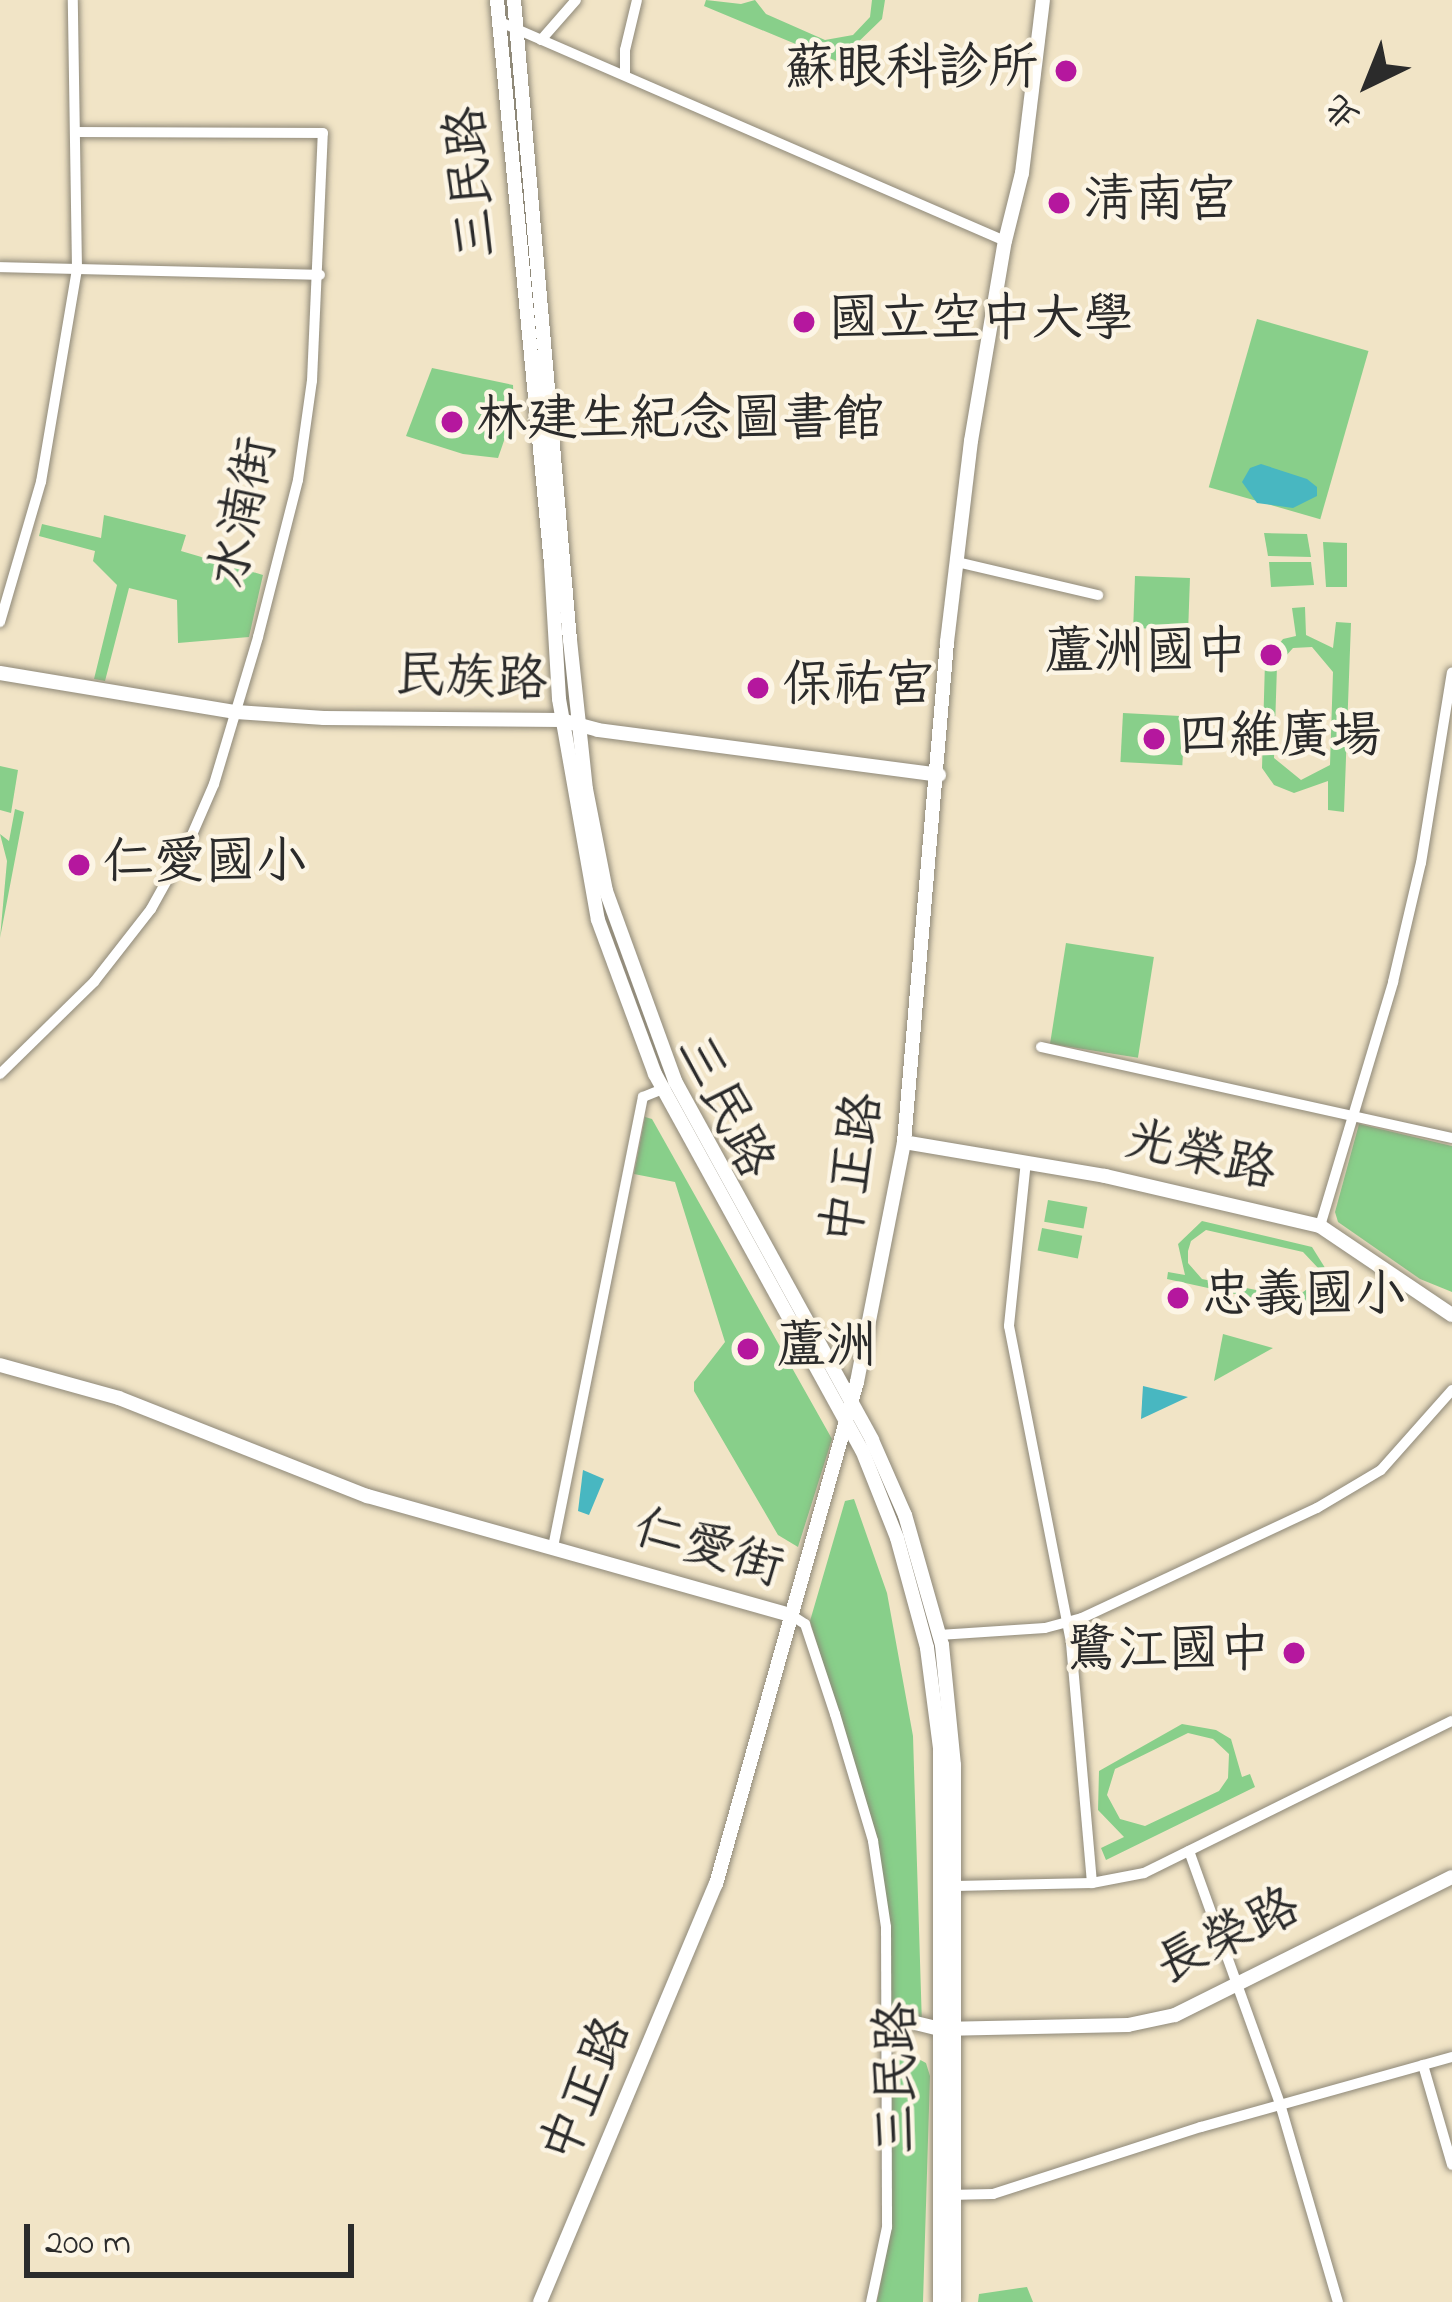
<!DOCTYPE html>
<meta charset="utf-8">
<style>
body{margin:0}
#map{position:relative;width:1452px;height:2302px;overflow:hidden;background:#f1e4c6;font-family:"Indie Flower","LXGW WenKai TC",sans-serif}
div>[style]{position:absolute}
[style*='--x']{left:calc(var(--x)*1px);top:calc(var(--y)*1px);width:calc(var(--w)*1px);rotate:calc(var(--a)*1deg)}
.green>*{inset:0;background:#88cf8a;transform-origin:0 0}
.water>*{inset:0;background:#48b7c1}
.roads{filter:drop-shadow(0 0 3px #8e8878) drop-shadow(0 0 3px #8e8878)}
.street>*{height:10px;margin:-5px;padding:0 5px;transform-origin:5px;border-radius:5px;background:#fff}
.secondary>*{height:14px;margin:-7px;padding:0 7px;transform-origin:7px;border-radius:7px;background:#fff}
.dots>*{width:33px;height:33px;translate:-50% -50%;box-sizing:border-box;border:6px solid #fcf5e5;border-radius:50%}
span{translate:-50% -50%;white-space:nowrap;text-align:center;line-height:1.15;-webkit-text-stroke:9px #fcf5e5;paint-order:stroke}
.poi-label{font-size:51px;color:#2b2b2b}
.right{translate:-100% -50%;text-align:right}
.left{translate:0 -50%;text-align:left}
.street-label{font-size:51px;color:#2b2b2b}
.north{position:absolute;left:1308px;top:24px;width:120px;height:120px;-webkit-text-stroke:9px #fcf5e5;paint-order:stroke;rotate:223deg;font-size:33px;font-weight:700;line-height:48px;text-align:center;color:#2b2b2b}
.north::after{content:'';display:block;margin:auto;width:42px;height:54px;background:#2b2b2b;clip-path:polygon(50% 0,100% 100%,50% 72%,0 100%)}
.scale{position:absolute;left:24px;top:2224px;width:330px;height:54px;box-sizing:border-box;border:6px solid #2b2b2b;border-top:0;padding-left:15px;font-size:36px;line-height:42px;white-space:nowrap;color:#2b2b2b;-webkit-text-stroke:9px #fcf5e5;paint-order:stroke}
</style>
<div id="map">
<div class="green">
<div style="clip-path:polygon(706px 0,741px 4px,755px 0,766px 14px,825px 40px,853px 35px,870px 17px,872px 0,885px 0,882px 19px,851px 49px,868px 57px,863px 72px,704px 6px)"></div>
<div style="left:1257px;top:319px;width:116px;height:175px;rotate:16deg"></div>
<div style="clip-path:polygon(432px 368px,513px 385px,514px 412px,498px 458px,463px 454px,406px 436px)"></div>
<div style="clip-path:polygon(104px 515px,186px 535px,181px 551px,263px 575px,249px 637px,178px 643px,177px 600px,129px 588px,105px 681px,94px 679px,117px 585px,93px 561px,95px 551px,39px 536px,42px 524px,101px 538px)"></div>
<div style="clip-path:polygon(1264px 533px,1307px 534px,1311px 557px,1268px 556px)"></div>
<div style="clip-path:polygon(1323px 542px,1347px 543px,1347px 587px,1326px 587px)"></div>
<div style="clip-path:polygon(1269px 562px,1311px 562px,1314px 585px,1271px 587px)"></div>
<div style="left:1135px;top:576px;width:55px;height:52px;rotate:2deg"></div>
<div style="clip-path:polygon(evenodd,1305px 607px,1306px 635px,1333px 648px,1336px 622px,1351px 623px,1344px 812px,1328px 810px,1328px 781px,1294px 793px,1274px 785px,1262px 768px,1265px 661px,1283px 639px,1296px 636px,1292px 608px,1305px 607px,1312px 647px,1333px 672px,1330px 765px,1301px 780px,1274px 758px,1277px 666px,1293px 648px,1312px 647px)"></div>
<div style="left:1123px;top:713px;width:62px;height:49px;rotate:3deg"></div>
<div style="clip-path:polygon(0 766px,18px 770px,11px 813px,0 810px)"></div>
<div style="clip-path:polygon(15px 809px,24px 812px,0 938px,7px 861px,0 834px,9px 841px)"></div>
<div style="left:1066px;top:943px;width:89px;height:102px;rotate:9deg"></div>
<div style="clip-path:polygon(645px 1117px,652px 1119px,832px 1439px,798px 1547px,778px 1535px,694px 1391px,694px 1382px,725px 1342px,675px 1182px,634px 1174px)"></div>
<div style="clip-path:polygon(1359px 1124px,1452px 1146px,1452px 1292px,1420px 1279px,1338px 1222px,1335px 1212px)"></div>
<div style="left:1048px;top:1200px;width:40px;height:22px;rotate:10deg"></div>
<div style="clip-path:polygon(evenodd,1202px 1221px,1312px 1247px,1332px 1279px,1328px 1291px,1313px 1304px,1318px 1312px,1167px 1279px,1168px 1272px,1185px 1275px,1178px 1244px,1202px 1221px,1206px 1230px,1303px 1252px,1319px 1269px,1318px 1281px,1295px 1298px,1202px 1279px,1188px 1263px,1188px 1251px,1191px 1241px,1206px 1230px)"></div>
<div style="left:1042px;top:1228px;width:41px;height:23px;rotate:11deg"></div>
<div style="clip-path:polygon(1223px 1334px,1273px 1348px,1214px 1381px)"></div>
<div style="clip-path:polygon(854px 1499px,887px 1593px,913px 1736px,922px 2025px,887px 2016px,878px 1843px,810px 1621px,845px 1501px)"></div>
<div style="clip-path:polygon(evenodd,1182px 1724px,1216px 1730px,1231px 1739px,1242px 1777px,1250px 1774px,1255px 1787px,1106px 1860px,1101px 1848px,1124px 1837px,1098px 1810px,1099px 1771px,1182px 1724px,1188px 1733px,1213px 1739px,1229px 1754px,1228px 1778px,1219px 1791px,1145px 1826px,1120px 1819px,1107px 1795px,1115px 1769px,1188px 1733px)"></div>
<div style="clip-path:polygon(902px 2050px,926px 2063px,930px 2076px,923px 2302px,877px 2302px,891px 2229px,891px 2061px)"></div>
<div style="clip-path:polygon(1027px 2287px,1033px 2302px,978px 2302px,979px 2294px)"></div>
</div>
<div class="water">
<div style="clip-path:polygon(1261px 464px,1307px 479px,1317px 487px,1317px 496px,1293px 508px,1257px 503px,1242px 482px,1250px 468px)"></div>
<div style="clip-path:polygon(1143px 1386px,1188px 1397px,1141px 1419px)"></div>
<div style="clip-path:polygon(583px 1470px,604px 1479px,589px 1515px,578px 1511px)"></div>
</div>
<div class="roads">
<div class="street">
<div style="--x:498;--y:21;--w:553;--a:23.46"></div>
<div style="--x:541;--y:40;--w:53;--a:-48.8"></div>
<div style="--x:625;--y:73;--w:23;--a:-90"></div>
<div style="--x:625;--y:50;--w:51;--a:-76.5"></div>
<div style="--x:0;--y:267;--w:320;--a:1.4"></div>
<div style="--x:957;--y:562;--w:145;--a:13.2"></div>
<div style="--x:0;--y:622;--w:146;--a:-73.7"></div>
<div style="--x:41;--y:482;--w:216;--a:-80.4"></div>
<div style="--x:77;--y:269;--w:269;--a:-90.9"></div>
<div style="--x:1041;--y:1047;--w:421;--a:12.5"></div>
<div style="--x:0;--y:1074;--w:132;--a:-44.4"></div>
<div style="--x:94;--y:982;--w:93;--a:-52"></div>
<div style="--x:151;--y:909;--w:82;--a:-60.9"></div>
<div style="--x:191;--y:837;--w:58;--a:-66.5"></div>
<div style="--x:214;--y:784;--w:153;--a:-73.3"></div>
<div style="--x:258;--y:637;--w:162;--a:-75.7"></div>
<div style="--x:298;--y:480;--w:100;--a:-82"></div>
<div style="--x:312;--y:381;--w:248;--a:-87.5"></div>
<div style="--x:323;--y:133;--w:246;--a:-179.8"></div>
<div style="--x:1026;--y:1161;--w:166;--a:95.9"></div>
<div style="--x:1009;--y:1326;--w:323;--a:78.9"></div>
<div style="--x:1071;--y:1643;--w:241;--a:85"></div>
<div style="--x:1320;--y:1226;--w:255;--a:-73.3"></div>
<div style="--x:1393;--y:982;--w:122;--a:-76.8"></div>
<div style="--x:1421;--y:863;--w:193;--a:-80.8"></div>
<div style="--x:553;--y:1547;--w:459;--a:-78.7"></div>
<div style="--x:643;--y:1097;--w:24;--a:-22"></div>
<div style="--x:791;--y:1615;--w:17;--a:33"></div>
<div style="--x:805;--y:1624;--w:95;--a:71.6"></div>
<div style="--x:835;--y:1714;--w:133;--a:73.3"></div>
<div style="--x:873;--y:1841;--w:87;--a:81.4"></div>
<div style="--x:886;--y:1927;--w:300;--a:89.8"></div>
<div style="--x:887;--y:2227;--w:77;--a:102"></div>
<div style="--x:939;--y:1635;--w:106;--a:-3.8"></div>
<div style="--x:1045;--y:1628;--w:38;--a:-15"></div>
<div style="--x:1082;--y:1618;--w:259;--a:-25.1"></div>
<div style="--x:1317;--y:1508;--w:74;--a:-30.7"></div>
<div style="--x:1381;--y:1470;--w:107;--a:-48.4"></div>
<div style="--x:1189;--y:1851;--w:269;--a:70.2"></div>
<div style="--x:1280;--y:2104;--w:206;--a:73.7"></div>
<div style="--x:955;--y:1886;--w:137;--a:-1.3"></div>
<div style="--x:1092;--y:1883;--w:53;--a:-10.9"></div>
<div style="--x:1144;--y:1873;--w:343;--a:-26.3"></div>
<div style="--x:1423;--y:2065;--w:104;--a:73.8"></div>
<div style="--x:948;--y:2195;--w:45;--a:-1.3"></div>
<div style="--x:993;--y:2194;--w:219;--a:-17.9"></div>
<div style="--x:1201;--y:2127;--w:261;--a:-15.6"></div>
</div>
<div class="secondary">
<div style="--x:497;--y:0;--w:567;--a:84.53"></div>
<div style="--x:551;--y:564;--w:135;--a:86.6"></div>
<div style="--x:559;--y:699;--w:224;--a:80"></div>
<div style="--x:598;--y:920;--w:164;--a:69.7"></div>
<div style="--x:655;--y:1074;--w:429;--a:61.2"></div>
<div style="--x:862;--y:1450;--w:95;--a:68.3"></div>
<div style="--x:897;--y:1538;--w:114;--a:74.7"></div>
<div style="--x:927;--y:1648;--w:101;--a:82.6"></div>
<div style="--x:940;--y:1748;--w:554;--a:90"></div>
<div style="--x:514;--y:0;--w:642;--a:85"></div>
<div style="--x:570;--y:640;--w:150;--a:83.9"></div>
<div style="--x:586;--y:789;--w:104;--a:78.9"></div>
<div style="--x:606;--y:891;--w:202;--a:70"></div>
<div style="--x:675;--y:1081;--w:409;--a:61.2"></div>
<div style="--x:872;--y:1440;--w:82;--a:66.3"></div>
<div style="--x:905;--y:1515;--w:135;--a:74.1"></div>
<div style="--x:942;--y:1645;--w:121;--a:84.3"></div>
<div style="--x:954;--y:1765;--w:537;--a:90"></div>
<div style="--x:0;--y:673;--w:239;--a:9.4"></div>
<div style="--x:236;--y:712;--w:88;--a:3.9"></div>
<div style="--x:324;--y:718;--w:237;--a:0.5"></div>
<div style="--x:561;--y:720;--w:38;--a:15"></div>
<div style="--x:598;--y:730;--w:344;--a:7.5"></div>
<div style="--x:904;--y:1142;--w:204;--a:9.6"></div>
<div style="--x:1105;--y:1176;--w:221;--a:13.1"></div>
<div style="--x:1320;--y:1226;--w:159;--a:34"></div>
<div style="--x:0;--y:1365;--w:123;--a:15.5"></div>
<div style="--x:119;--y:1398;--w:267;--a:21.6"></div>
<div style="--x:367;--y:1496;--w:440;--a:15.7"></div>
<div style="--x:887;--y:2016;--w:55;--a:13.8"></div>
<div style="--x:940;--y:2029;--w:188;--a:-1.2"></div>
<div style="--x:1128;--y:2025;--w:48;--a:-12"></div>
<div style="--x:1175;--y:2015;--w:309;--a:-26.5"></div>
<div style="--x:540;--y:2302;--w:454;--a:-67.2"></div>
<div style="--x:716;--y:1884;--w:521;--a:-74.31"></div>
<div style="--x:857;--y:1382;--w:245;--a:-78.9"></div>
<div style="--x:904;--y:1142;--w:502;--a:-85.08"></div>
<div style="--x:947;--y:642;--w:202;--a:-83.2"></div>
<div style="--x:971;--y:441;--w:203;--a:-80.4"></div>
<div style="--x:1005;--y:241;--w:70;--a:-76"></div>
<div style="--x:1022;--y:173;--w:174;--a:-83.1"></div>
</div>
</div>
<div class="dots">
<div style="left:1066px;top:71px;background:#b5179e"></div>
<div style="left:1059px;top:203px;background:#b5179e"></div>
<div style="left:804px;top:322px;background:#b5179e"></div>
<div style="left:452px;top:422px;background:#b5179e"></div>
<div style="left:1271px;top:655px;background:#b5179e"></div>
<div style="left:758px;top:688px;background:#b5179e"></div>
<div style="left:1154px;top:739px;background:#b5179e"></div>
<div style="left:79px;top:865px;background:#b5179e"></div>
<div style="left:1178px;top:1298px;background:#b5179e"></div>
<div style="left:748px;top:1349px;background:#b5179e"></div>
<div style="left:1294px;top:1653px;background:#b5179e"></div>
</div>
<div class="poi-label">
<span class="right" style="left:1039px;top:71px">蘇眼科診所</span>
<span class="left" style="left:1083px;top:203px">清南宮</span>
<span class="left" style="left:828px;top:322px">國立空中大學</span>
<span class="left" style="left:476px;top:422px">林建生紀念圖書館</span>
<span class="right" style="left:1247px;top:655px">蘆洲國中</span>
<span class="left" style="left:782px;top:688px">保祐宮</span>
<span class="left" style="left:1178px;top:739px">四維廣場</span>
<span class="left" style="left:103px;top:865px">仁愛國小</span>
<span class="left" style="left:1202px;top:1298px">忠義國小</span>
<span class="left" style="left:775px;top:1349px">蘆洲</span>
<span class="right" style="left:1270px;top:1653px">鷺江國中</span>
</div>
<div class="street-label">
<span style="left:475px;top:182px;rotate:-95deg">三民路</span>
<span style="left:246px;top:513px;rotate:-78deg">水湳街</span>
<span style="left:471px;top:681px;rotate:2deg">民族路</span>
<span style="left:722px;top:1108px;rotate:63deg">三民路</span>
<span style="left:1200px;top:1158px;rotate:13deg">光榮路</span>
<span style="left:856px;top:1169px;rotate:-81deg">中正路</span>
<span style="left:708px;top:1551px;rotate:17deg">仁愛街</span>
<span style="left:1229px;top:1939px;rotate:-26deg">長榮路</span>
<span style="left:900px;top:2078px;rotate:-90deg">三民路</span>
<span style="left:589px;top:2091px;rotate:-67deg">中正路</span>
</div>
<div class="north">北</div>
<div class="scale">200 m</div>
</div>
